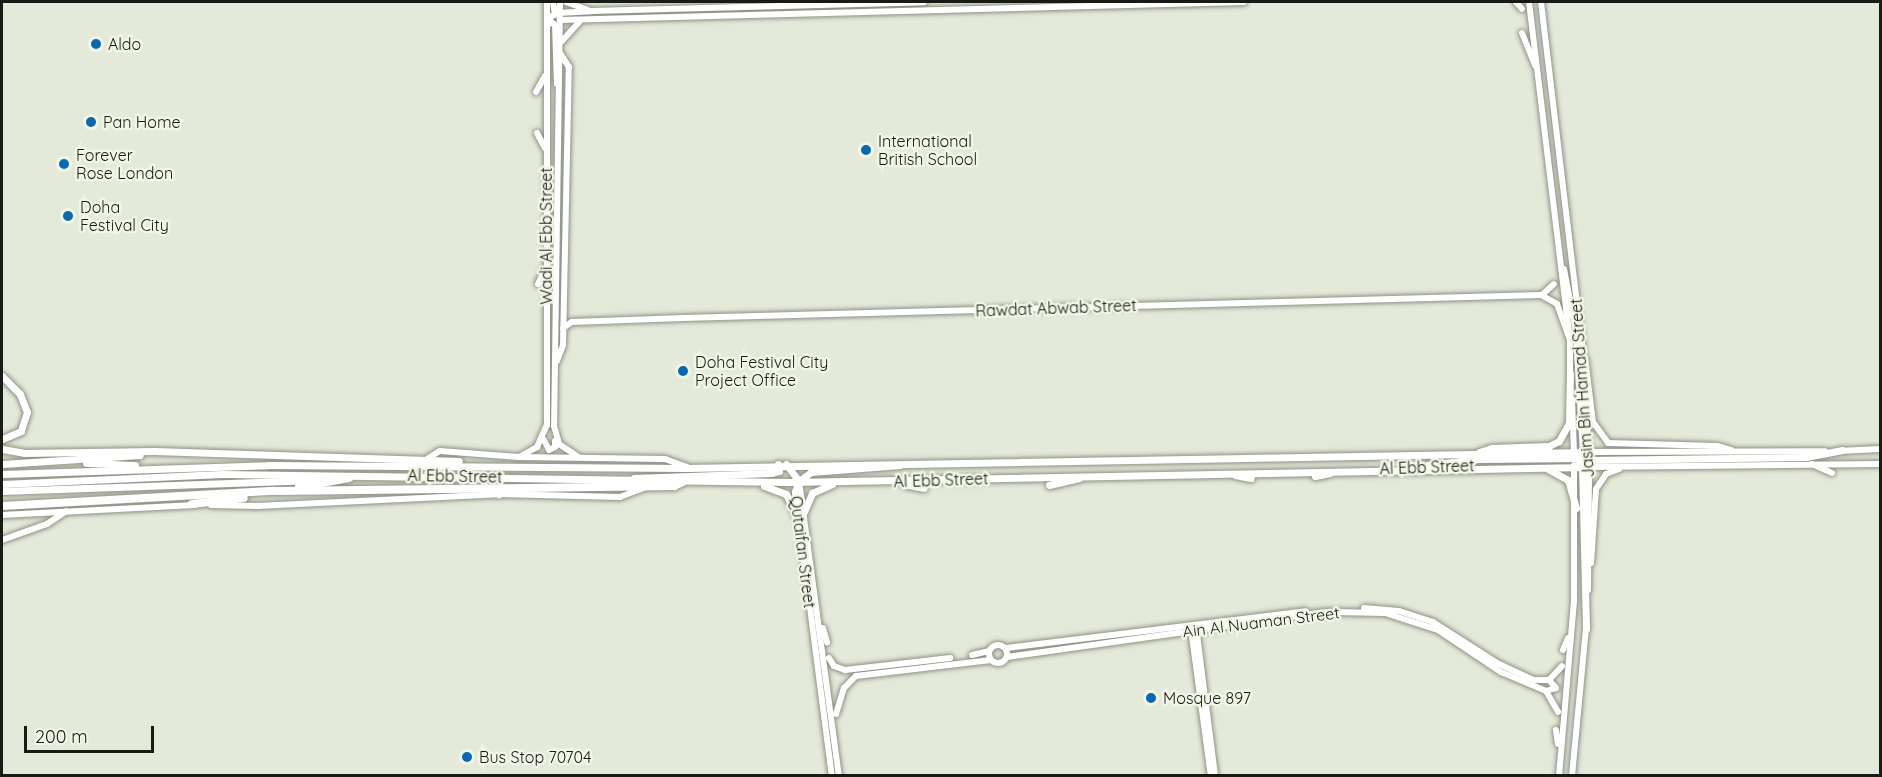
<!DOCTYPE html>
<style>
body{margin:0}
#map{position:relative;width:1882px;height:777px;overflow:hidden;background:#e4e9d9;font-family:Quicksand,sans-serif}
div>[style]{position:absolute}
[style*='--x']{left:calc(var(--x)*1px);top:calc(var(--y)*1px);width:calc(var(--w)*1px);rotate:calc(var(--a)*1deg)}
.roads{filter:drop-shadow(0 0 2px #8e9485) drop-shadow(0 0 2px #8e9485)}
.secondary>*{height:6px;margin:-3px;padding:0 3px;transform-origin:3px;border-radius:3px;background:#fff}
.secondary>.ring{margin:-3px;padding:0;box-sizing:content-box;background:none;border:6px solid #fff;border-radius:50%}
.primary>*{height:7px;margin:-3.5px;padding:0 3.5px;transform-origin:3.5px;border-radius:3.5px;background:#fff}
.highway>*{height:8px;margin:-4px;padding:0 4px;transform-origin:4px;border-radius:4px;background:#fff}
.dots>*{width:16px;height:16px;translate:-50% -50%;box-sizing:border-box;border:3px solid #f1f6e6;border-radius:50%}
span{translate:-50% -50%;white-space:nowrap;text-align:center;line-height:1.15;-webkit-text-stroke:5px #f1f6e6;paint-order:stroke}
.poi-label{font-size:16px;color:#181a14}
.left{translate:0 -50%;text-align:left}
.street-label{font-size:16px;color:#181a14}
.frame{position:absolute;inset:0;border:3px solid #181a14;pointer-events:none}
.scale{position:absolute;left:24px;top:726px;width:130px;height:27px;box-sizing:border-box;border:3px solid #181a14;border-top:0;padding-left:8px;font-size:18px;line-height:21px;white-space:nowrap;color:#181a14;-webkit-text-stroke:4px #f1f6e6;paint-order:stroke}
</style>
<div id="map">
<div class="roads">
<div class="secondary">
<div style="--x:553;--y:2;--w:13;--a:81"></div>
<div style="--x:560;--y:2;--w:424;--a:90.8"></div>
<div style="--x:554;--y:426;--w:19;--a:74"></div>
<div style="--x:559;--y:444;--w:23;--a:34"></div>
<div style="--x:566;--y:2;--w:23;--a:20"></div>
<div style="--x:1516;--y:2;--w:9;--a:49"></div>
<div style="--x:1529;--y:2;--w:340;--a:83.1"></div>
<div style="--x:1570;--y:340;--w:36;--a:90"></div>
<div style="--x:1541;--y:2;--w:344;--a:83.2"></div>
<div style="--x:1582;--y:344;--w:111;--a:86.4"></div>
<div style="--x:547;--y:19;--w:12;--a:-31"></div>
<div style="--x:557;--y:13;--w:34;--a:-3"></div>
<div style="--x:591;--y:11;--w:333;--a:-1.5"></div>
<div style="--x:560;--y:20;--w:684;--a:-1.51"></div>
<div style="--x:547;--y:26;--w:6;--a:-45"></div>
<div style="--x:551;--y:22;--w:5;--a:37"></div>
<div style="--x:555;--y:25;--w:59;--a:88.1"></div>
<div style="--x:1522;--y:33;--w:35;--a:68"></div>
<div style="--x:562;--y:41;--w:28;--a:-48"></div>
<div style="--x:536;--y:92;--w:18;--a:-61"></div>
<div style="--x:537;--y:133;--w:17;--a:62"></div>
<div style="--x:1564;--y:269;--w:64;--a:79.2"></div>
<div style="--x:1576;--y:332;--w:123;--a:86.7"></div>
<div style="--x:538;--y:284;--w:17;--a:-65"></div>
<div style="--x:1542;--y:295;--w:16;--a:-43"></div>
<div style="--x:563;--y:328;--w:11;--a:-34"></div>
<div style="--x:572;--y:322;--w:111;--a:-2.1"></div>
<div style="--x:683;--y:318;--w:858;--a:-1.54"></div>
<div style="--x:1541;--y:295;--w:18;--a:29"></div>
<div style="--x:1557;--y:304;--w:38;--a:70"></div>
<div style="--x:1585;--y:358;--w:64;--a:82.9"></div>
<div style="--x:1593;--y:422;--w:26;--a:54"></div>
<div style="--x:1608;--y:443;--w:109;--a:1.6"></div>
<div style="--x:1717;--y:446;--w:15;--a:16"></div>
<div style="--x:557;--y:361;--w:17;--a:-69"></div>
<div style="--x:563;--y:345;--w:278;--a:-88.8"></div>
<div style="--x:569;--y:67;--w:17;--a:-123"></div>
<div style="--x:1572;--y:399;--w:55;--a:87.9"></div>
<div style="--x:544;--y:440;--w:11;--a:63"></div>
<div style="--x:549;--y:450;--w:7;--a:-27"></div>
<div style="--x:555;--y:447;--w:6;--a:-90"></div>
<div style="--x:1838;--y:451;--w:42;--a:-2.7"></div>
<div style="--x:1589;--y:452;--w:236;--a:-0.2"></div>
<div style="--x:519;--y:457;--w:21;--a:-29"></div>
<div style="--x:537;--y:447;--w:24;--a:-66"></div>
<div style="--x:547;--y:425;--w:423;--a:-90"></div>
<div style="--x:427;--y:459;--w:15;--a:-32"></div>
<div style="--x:440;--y:451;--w:79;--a:4.3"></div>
<div style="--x:519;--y:457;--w:146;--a:0.8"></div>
<div style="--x:665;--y:459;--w:23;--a:20"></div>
<div style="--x:1812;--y:464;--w:22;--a:24"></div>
<div style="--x:1589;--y:467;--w:291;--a:-0.6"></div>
<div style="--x:799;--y:481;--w:12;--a:110"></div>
<div style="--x:795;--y:492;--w:286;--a:82.6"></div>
<div style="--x:799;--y:481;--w:298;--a:82.3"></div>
<div style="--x:211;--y:505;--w:46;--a:1.2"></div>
<div style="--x:257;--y:506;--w:242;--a:-2.8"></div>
<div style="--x:499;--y:494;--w:121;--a:1.4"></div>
<div style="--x:620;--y:497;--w:28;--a:-21"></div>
<div style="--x:2;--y:515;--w:193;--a:-3"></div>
<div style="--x:2;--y:540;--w:48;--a:-19.6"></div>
<div style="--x:47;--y:524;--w:23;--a:-34"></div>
<div style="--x:1591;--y:563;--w:74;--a:-86.1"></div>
<div style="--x:1596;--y:489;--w:18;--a:-56"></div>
<div style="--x:1606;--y:474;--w:14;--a:-21"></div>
<div style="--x:1588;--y:590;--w:125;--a:-89.5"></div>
<div style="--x:1364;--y:608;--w:35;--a:5"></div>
<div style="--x:1399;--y:611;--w:36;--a:18"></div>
<div style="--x:1433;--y:622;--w:78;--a:32.5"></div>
<div style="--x:1499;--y:664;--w:38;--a:25"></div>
<div style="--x:1534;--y:680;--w:15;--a:0"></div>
<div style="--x:1549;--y:680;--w:19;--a:-47"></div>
<div style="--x:1196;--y:627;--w:150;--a:82.7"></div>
<div style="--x:823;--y:628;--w:15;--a:74"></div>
<div style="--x:1191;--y:629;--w:148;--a:82.3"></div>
<div class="ring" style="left:989px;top:645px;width:12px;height:12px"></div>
<div style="--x:1006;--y:648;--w:302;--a:-7"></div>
<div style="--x:1563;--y:650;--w:13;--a:-67"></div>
<div style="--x:972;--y:655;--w:17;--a:-13"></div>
<div style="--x:1007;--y:657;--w:323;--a:-8"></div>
<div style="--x:1327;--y:612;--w:58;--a:1"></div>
<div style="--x:1385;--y:613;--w:56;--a:17.8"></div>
<div style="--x:1438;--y:630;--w:76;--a:33.7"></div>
<div style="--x:1501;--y:672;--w:49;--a:22.9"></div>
<div style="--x:1546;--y:691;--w:24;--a:60"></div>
<div style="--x:829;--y:658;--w:9;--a:58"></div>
<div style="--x:834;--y:666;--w:12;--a:20"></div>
<div style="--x:845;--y:670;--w:106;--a:-6.5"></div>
<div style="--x:1546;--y:691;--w:10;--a:-17"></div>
<div style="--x:1556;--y:688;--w:11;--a:-131"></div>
<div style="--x:836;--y:714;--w:27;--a:-73"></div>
<div style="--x:844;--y:688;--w:17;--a:-45"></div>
<div style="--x:856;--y:676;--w:136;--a:-6.8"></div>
<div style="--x:1556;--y:730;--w:14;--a:82"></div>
<div style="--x:1559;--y:776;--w:175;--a:-85.1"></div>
<div style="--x:1574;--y:602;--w:137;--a:-90"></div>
<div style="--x:1572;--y:776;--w:150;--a:-84.6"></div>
</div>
<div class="primary">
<div style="--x:2;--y:376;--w:25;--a:45"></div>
<div style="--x:20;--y:394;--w:19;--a:69"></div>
<div style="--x:27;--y:412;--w:20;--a:108"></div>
<div style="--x:21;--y:431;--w:21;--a:157"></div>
<div style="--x:2;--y:449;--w:22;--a:10"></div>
<div style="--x:24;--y:453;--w:130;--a:-0.9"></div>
<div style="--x:154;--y:451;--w:305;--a:1.9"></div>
<div style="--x:1479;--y:452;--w:14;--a:-17"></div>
<div style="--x:1492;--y:448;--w:57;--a:-2"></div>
<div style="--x:1549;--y:446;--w:11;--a:-27"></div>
<div style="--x:1559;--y:441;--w:21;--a:-61"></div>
<div style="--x:1569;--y:423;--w:50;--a:-88.9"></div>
<div style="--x:86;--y:463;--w:49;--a:2.3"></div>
<div style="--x:2;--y:464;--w:138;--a:-3.7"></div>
<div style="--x:786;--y:464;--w:21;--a:53"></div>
<div style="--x:1582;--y:464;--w:165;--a:88.6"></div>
<div style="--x:1427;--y:465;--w:52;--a:-6.6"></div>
<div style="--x:1479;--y:459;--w:104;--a:-0.6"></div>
<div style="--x:1575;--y:466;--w:15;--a:-23"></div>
<div style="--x:1589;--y:460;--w:217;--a:-0.8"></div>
<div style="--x:1806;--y:457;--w:37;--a:-11"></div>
<div style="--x:1548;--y:469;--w:23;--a:29"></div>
<div style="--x:1568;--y:480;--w:29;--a:74"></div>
<div style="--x:2;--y:474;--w:266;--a:-1.9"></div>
<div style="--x:268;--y:465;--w:419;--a:0.4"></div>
<div style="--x:687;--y:468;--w:902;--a:-1.02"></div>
<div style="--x:1235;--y:475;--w:16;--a:11"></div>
<div style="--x:1315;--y:476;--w:15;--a:-11"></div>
<div style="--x:634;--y:478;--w:138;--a:-2.1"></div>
<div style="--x:772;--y:473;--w:7;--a:-16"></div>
<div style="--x:779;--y:471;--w:7;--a:-98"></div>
<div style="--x:799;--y:481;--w:15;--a:-37"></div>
<div style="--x:811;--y:472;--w:89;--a:-4.5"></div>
<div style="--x:2;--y:484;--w:220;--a:-2.6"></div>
<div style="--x:222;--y:474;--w:568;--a:0.81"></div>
<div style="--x:790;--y:482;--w:799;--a:-1.08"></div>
<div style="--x:904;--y:484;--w:20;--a:11"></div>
<div style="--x:1049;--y:485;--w:31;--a:-13"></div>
<div style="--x:764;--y:486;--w:23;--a:20"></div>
<div style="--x:786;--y:494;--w:28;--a:64"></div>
<div style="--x:2;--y:491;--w:321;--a:-2"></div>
<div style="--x:804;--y:512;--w:21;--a:-67"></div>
<div style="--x:812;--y:493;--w:22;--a:-24"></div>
</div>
<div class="highway">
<div style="--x:299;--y:487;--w:51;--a:-10.2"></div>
<div style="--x:485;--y:487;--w:16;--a:27"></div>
<div style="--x:192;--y:504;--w:52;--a:-6.6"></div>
<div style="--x:2;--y:506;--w:272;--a:-3.2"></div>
<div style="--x:274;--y:491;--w:400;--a:-0.7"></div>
<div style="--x:674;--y:486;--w:10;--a:-24"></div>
</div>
</div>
<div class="dots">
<div style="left:96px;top:44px;background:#0968b4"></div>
<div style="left:91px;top:122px;background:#0968b4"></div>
<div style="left:866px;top:150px;background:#0968b4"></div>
<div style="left:64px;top:164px;background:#0968b4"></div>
<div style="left:68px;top:216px;background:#0968b4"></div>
<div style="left:683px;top:371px;background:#0968b4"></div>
<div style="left:1151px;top:698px;background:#0968b4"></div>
<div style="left:467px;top:757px;background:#0968b4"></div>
</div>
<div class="poi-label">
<span class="left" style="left:108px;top:44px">Aldo</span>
<span class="left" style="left:103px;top:122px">Pan Home</span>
<span class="left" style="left:878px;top:150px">International<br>British School</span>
<span class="left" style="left:76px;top:164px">Forever<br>Rose London</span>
<span class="left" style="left:80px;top:216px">Doha<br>Festival City</span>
<span class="left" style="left:695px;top:371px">Doha Festival City<br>Project Office</span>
<span class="left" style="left:1163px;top:698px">Mosque 897</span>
<span class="left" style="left:479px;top:757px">Bus Stop 70704</span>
</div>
<div class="street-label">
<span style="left:546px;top:236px;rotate:-90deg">Wadi Al Ebb Street</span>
<span style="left:1056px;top:308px;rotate:-2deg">Rawdat Abwab Street</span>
<span style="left:1582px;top:388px;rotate:-94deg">Jasim Bin Hamad Street</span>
<span style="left:1427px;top:467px;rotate:-2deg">Al Ebb Street</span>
<span style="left:455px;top:476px;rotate:1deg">Al Ebb Street</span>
<span style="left:941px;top:480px;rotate:-2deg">Al Ebb Street</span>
<span style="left:803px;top:552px;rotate:83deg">Qutaifan Street</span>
<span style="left:1261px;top:622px;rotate:-7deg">Ain Al Nuaman Street</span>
</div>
<div class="frame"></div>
<div class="scale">200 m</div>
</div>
